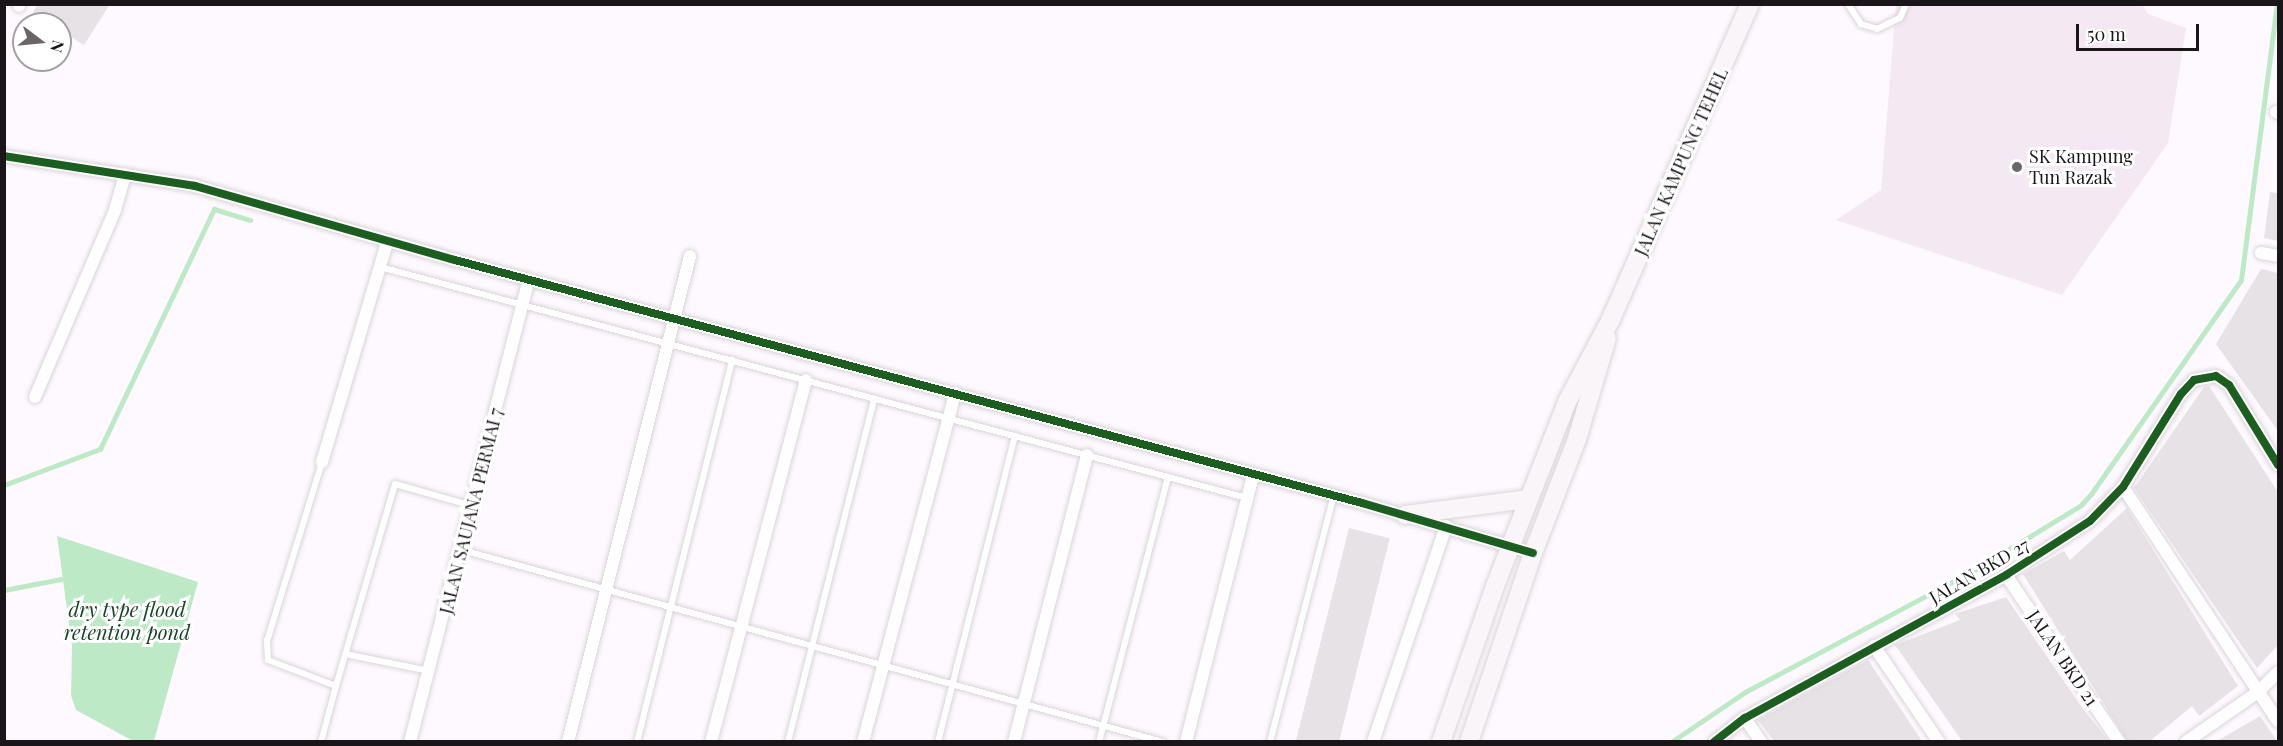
<!DOCTYPE html>
<style>
body{margin:0}
#map{position:relative;width:2283px;height:746px;overflow:hidden;background:#fef9fe;font-family:"Playfair Display",serif}
div>[style]{position:absolute}
[style*='--x']{left:calc(var(--x)*1px);top:calc(var(--y)*1px);width:calc(var(--w)*1px);rotate:calc(var(--a)*1deg)}
.built>*{inset:0;background:#f4e8f3}
.water>*{inset:0;background:#bee9c7}
.stream>*{height:5px;margin:-2.5px;padding:0 2.5px;transform-origin:2.5px;border-radius:2.5px;background:#bee9c7}
.building>*{inset:0;background:#e6e2e6;transform-origin:0 0}
.roads{filter:drop-shadow(0 0 2px #d9d5d9) drop-shadow(0 0 2px #d9d5d9)}
.lane>*{height:6px;margin:-3px;padding:0 3px;transform-origin:3px;border-radius:3px;background:#fffeff}
.street>*{height:12px;margin:-6px;padding:0 6px;transform-origin:6px;border-radius:6px;background:#fffeff}
.secondary>*{height:18px;margin:-9px;padding:0 9px;transform-origin:9px;border-radius:9px;background:#f9f5f8}
.cycleway>*{height:8px;margin:-4px;padding:0 4px;transform-origin:4px;border-radius:4px;background:#1b5e20}
.dots>*{width:16px;height:16px;translate:-50% -50%;box-sizing:border-box;border:3px solid #fff;border-radius:50%}
span{translate:-50% -50%;white-space:nowrap;text-align:center;line-height:1.15;-webkit-text-stroke:6px #fff;paint-order:stroke}
.poi-label{font-size:18px;color:#191519}
.left{translate:0 -50%;text-align:left}
.street-label{font-size:18px;color:#191519}
.water-label{font-size:20px;color:#174525;font-style:italic}
.frame{position:absolute;inset:0;border:6px solid #191519;pointer-events:none}
.north{position:absolute;left:12px;top:12px;width:60px;height:60px;box-sizing:border-box;background:#fff;border:2px solid #a3a1a3;border-radius:50%;rotate:106deg;font-size:16px;font-weight:700;line-height:24px;text-align:center;color:#191519}
.north::after{content:'';display:block;margin:auto;width:21px;height:27px;background:#696569;clip-path:polygon(50% 0,100% 100%,50% 72%,0 100%)}
.scale{position:absolute;left:2076px;top:24px;width:123px;height:27px;box-sizing:border-box;border:3px solid #191519;border-top:0;padding-left:8px;font-size:18px;line-height:21px;white-space:nowrap;color:#191519;-webkit-text-stroke:4px #fff;paint-order:stroke}
</style>
<div id="map">
<div class="built">
<div style="clip-path:polygon(1896px 5px,2143px 5px,2148px 14px,2186px 28px,2168px 143px,2062px 295px,1836px 220px,1881px 190px)"></div>
</div>
<div class="water">
<div style="clip-path:polygon(57px 536px,198px 582px,154px 741px,133px 741px,76px 710px,71px 695px,72px 646px)"></div>
</div>
<div class="stream">
<div style="--x:4;--y:485;--w:103;--a:-20.6"></div>
<div style="--x:100;--y:449;--w:266;--a:-64.6"></div>
<div style="--x:214;--y:209;--w:38;--a:17"></div>
<div style="--x:4;--y:590;--w:58;--a:-10.9"></div>
<div style="--x:1671;--y:742;--w:89;--a:-34"></div>
<div style="--x:1745;--y:692;--w:266;--a:-28"></div>
<div style="--x:1980;--y:567;--w:119;--a:-31.5"></div>
<div style="--x:2081;--y:505;--w:15;--a:-48"></div>
<div style="--x:2091;--y:494;--w:261;--a:-55"></div>
<div style="--x:2241;--y:280;--w:278;--a:-82.6"></div>
</div>
<div class="building">
<div style="clip-path:polygon(38px 4px,110px 4px,84px 45px,60px 30px,60px 24px,51px 24px,33px 13px)"></div>
<div style="clip-path:polygon(2270px 192px,2278px 193px,2278px 241px,2264px 238px)"></div>
<div style="clip-path:polygon(2261px 269px,2278px 273px,2278px 431px,2216px 344px)"></div>
<div style="clip-path:polygon(2209px 386px,2278px 492px,2278px 645px,2257px 668px,2134px 488px,2204px 387px)"></div>
<div style="clip-path:polygon(2127px 508px,2238px 686px,2199px 716px,2192px 706px,2150px 741px,2127px 741px,2023px 574px,2064px 551px,2070px 560px)"></div>
<div style="left:1349px;top:528px;width:42px;height:220px;rotate:14deg"></div>
<div style="clip-path:polygon(2006px 597px,2083px 709px,2109px 741px,1962px 741px,1895px 645px,1960px 620px,1955px 614px)"></div>
<div style="clip-path:polygon(1868px 660px,1922px 741px,1774px 741px,1758px 720px)"></div>
<div style="clip-path:polygon(2260px 716px,2277px 741px,2217px 741px)"></div>
</div>
<div class="roads">
<div class="lane">
<div style="--x:1848;--y:4;--w:24;--a:57"></div>
<div style="--x:1861;--y:24;--w:17;--a:17"></div>
<div style="--x:1877;--y:29;--w:25;--a:-26"></div>
<div style="--x:1900;--y:18;--w:15;--a:-67"></div>
<div style="--x:380;--y:267;--w:897;--a:14.92"></div>
<div style="--x:462;--y:550;--w:727;--a:15.32"></div>
<div style="--x:345;--y:654;--w:86;--a:11.4"></div>
<div style="--x:336;--y:686;--w:210;--a:-73.7"></div>
<div style="--x:395;--y:484;--w:80;--a:15.9"></div>
<div style="--x:321;--y:742;--w:58;--a:-75"></div>
<div style="--x:336;--y:686;--w:73;--a:-159.1"></div>
<div style="--x:268;--y:660;--w:19;--a:-93"></div>
<div style="--x:267;--y:641;--w:187;--a:-72.9"></div>
<div style="--x:637;--y:742;--w:394;--a:-76"></div>
<div style="--x:788;--y:742;--w:354;--a:-75.9"></div>
<div style="--x:938;--y:742;--w:316;--a:-75.9"></div>
<div style="--x:1099;--y:742;--w:274;--a:-75.4"></div>
<div style="--x:1270;--y:742;--w:255;--a:-75.5"></div>
</div>
<div class="street">
<div style="--x:19;--y:6;--w:2;--a:-63"></div>
<div style="--x:2276;--y:112;--w:2;--a:27"></div>
<div style="--x:4;--y:156;--w:193;--a:8.9"></div>
<div style="--x:195;--y:186;--w:270;--a:15.9"></div>
<div style="--x:455;--y:260;--w:939;--a:15"></div>
<div style="--x:1362;--y:503;--w:178;--a:16.3"></div>
<div style="--x:2261;--y:253;--w:17;--a:10"></div>
<div style="--x:35;--y:397;--w:203;--a:-66.8"></div>
<div style="--x:115;--y:210;--w:37;--a:-74"></div>
<div style="--x:322;--y:462;--w:229;--a:-73.5"></div>
<div style="--x:2123;--y:487;--w:281;--a:56.5"></div>
<div style="--x:2006;--y:575;--w:202;--a:55.9"></div>
<div style="--x:1874;--y:646;--w:116;--a:55.9"></div>
<div style="--x:1745;--y:718;--w:29;--a:56"></div>
<div style="--x:410;--y:742;--w:477;--a:-75.6"></div>
<div style="--x:568;--y:742;--w:501;--a:-75.91"></div>
<div style="--x:711;--y:742;--w:374;--a:-75.3"></div>
<div style="--x:863;--y:742;--w:361;--a:-75.2"></div>
<div style="--x:1014;--y:742;--w:296;--a:-75.7"></div>
<div style="--x:1186;--y:742;--w:275;--a:-75.9"></div>
<div style="--x:1373;--y:742;--w:228;--a:-71.3"></div>
<div style="--x:1714;--y:742;--w:39;--a:-38"></div>
<div style="--x:1745;--y:718;--w:298;--a:-28.7"></div>
<div style="--x:2006;--y:575;--w:100;--a:-32.7"></div>
<div style="--x:2090;--y:521;--w:47;--a:-45.9"></div>
<div style="--x:2123;--y:487;--w:110;--a:-58.1"></div>
<div style="--x:2181;--y:394;--w:19;--a:-47"></div>
<div style="--x:2194;--y:380;--w:22;--a:-10"></div>
<div style="--x:2216;--y:376;--w:16;--a:35"></div>
<div style="--x:2229;--y:385;--w:94;--a:58.5"></div>
<div style="--x:2186;--y:742;--w:88;--a:-34.8"></div>
<div style="--x:2258;--y:692;--w:28;--a:-45"></div>
</div>
<div class="secondary">
<div style="--x:1405;--y:515;--w:124;--a:-7.4"></div>
<div style="--x:1441;--y:742;--w:165;--a:-70.9"></div>
<div style="--x:1495;--y:586;--w:200;--a:-68.6"></div>
<div style="--x:1568;--y:400;--w:92;--a:-62"></div>
<div style="--x:1611;--y:319;--w:344;--a:-66.2"></div>
<div style="--x:1469;--y:742;--w:200;--a:-71.3"></div>
<div style="--x:1533;--y:553;--w:122;--a:-68.9"></div>
<div style="--x:1577;--y:439;--w:105;--a:-73.5"></div>
</div>
</div>
<div class="cycleway">
<div style="--x:4;--y:156;--w:193;--a:8.9"></div>
<div style="--x:195;--y:186;--w:270;--a:15.9"></div>
<div style="--x:455;--y:260;--w:939;--a:15"></div>
<div style="--x:1362;--y:503;--w:178;--a:16.3"></div>
<div style="--x:1714;--y:742;--w:39;--a:-38"></div>
<div style="--x:1745;--y:718;--w:298;--a:-28.7"></div>
<div style="--x:2006;--y:575;--w:100;--a:-32.7"></div>
<div style="--x:2090;--y:521;--w:47;--a:-45.9"></div>
<div style="--x:2123;--y:487;--w:110;--a:-58.1"></div>
<div style="--x:2181;--y:394;--w:19;--a:-47"></div>
<div style="--x:2194;--y:380;--w:22;--a:-10"></div>
<div style="--x:2216;--y:376;--w:16;--a:35"></div>
<div style="--x:2229;--y:385;--w:94;--a:58.5"></div>
</div>
<div class="dots">
<div style="left:2017px;top:167px;background:#696569"></div>
</div>
<div class="poi-label">
<span class="left" style="left:2029px;top:167px">SK Kampung<br>Tun Razak</span>
</div>
<div class="street-label">
<span style="left:1681px;top:162px;rotate:-66deg">JALAN KAMPUNG TEHEL</span>
<span style="left:471px;top:511px;rotate:-76deg">JALAN SAUJANA PERMAI 7</span>
<span style="left:1979px;top:571px;rotate:-30deg">JALAN BKD 27</span>
<span style="left:2063px;top:658px;rotate:56deg">JALAN BKD 21</span>
</div>
<div class="water-label">
<span style="left:127px;top:620px">dry type flood<br>retention pond</span>
</div>
<div class="frame"></div>
<div class="north">N</div>
<div class="scale">50 m</div>
</div>
